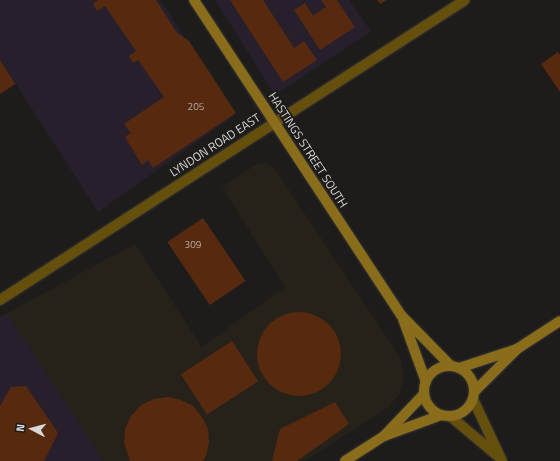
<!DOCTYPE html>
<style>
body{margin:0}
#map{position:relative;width:560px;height:461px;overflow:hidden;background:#1d1c1a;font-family:"Titillium Web",sans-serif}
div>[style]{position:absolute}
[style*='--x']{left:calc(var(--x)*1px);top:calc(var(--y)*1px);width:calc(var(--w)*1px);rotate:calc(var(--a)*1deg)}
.commercial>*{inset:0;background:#281f2d}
.built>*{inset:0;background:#26221a}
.building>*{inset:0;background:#572a10;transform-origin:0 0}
.round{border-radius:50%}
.roads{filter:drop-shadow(0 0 1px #373634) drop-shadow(0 0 1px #373634)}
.street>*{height:10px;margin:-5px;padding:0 5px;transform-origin:5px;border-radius:5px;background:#654f0d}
.secondary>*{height:10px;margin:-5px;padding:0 5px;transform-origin:5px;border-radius:5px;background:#896d1b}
.secondary>.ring{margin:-5px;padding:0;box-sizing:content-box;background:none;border:10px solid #896d1b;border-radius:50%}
span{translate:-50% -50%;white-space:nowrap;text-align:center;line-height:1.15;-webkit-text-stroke:3.5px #1d1c1a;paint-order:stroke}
.number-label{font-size:10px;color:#b8aca4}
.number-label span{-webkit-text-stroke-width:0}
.street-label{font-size:12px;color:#d9d8d6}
.north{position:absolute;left:12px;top:409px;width:40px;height:40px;-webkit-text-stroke:3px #1d1c1a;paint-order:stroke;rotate:276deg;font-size:11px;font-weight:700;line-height:16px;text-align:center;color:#d9d8d6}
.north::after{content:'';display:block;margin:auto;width:14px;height:18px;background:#d9d8d6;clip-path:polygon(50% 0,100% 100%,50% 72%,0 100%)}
</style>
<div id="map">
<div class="commercial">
<div style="clip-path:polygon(0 0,160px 0,236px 114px,98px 212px,16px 84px,0 95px)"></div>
<div style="clip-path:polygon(215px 0,349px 0,371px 31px,275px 95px)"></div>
<div style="clip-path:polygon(7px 313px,104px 461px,0 461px,0 317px)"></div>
</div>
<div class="built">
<div style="clip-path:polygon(266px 163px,275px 169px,400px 357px,404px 376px,400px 393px,389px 407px,305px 461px,104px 461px,7px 313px,135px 244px,202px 347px,285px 287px,222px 187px,257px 164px)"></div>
</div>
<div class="building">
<div style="clip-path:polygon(98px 0,156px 0,177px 33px,189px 41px,236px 113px,153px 168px,148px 160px,142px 165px,125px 137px,131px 133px,124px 124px,164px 97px,138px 60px,133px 63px,129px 56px,136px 51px,105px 6px,97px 11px,93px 4px)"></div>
<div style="clip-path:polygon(230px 0,263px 0,294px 48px,304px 41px,317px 60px,283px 82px)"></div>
<div style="clip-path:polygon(321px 0,337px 0,355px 27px,320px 50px,294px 10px,305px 3px,313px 16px,326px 7px)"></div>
<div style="clip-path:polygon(377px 0,387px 0,380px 4px)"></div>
<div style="clip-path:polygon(558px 52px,560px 55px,560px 92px,541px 64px)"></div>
<div style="clip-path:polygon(0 60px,15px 84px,0 94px)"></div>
<div style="left:203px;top:218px;width:76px;height:43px;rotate:56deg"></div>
<div class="round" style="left:257px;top:312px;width:84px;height:84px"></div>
<div style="left:232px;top:341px;width:48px;height:61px;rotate:57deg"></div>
<div style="clip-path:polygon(26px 386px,58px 433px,44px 461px,0 461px,0 406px,11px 387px)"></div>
<div style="clip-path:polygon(168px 397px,181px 400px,193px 406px,202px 417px,208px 429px,209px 443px,206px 456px,203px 461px,130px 461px,124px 443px,125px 429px,131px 416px,141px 405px,154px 399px)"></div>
<div style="clip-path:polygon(335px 402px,349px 424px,297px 461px,272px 461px,280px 429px)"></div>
</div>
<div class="roads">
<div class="street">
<div style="--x:0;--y:300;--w:553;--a:-32.83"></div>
<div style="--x:473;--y:399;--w:68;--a:64.9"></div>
<div style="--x:450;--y:416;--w:64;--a:39.9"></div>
</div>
<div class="secondary">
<div style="--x:194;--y:0;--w:377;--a:56.7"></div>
<div style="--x:401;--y:315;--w:71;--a:45.6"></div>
<div style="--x:403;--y:319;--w:67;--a:69.9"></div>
<div class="ring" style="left:424px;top:366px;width:40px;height:40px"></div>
<div style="--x:459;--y:368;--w:61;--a:-18.1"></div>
<div style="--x:474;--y:392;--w:61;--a:-45"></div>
<div style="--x:517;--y:349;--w:51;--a:-33.1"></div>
<div style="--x:384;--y:436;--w:58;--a:-46.4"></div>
<div style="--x:345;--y:461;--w:46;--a:-32.7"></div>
<div style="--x:384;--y:436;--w:61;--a:-20.2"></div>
</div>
</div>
<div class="number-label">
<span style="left:196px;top:107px">205</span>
<span style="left:193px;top:245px">309</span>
</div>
<div class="street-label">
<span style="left:215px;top:145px;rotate:-33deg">LYNDON ROAD EAST</span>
<span style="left:308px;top:150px;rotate:57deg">HASTINGS STREET SOUTH</span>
</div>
<div class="north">N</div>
</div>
